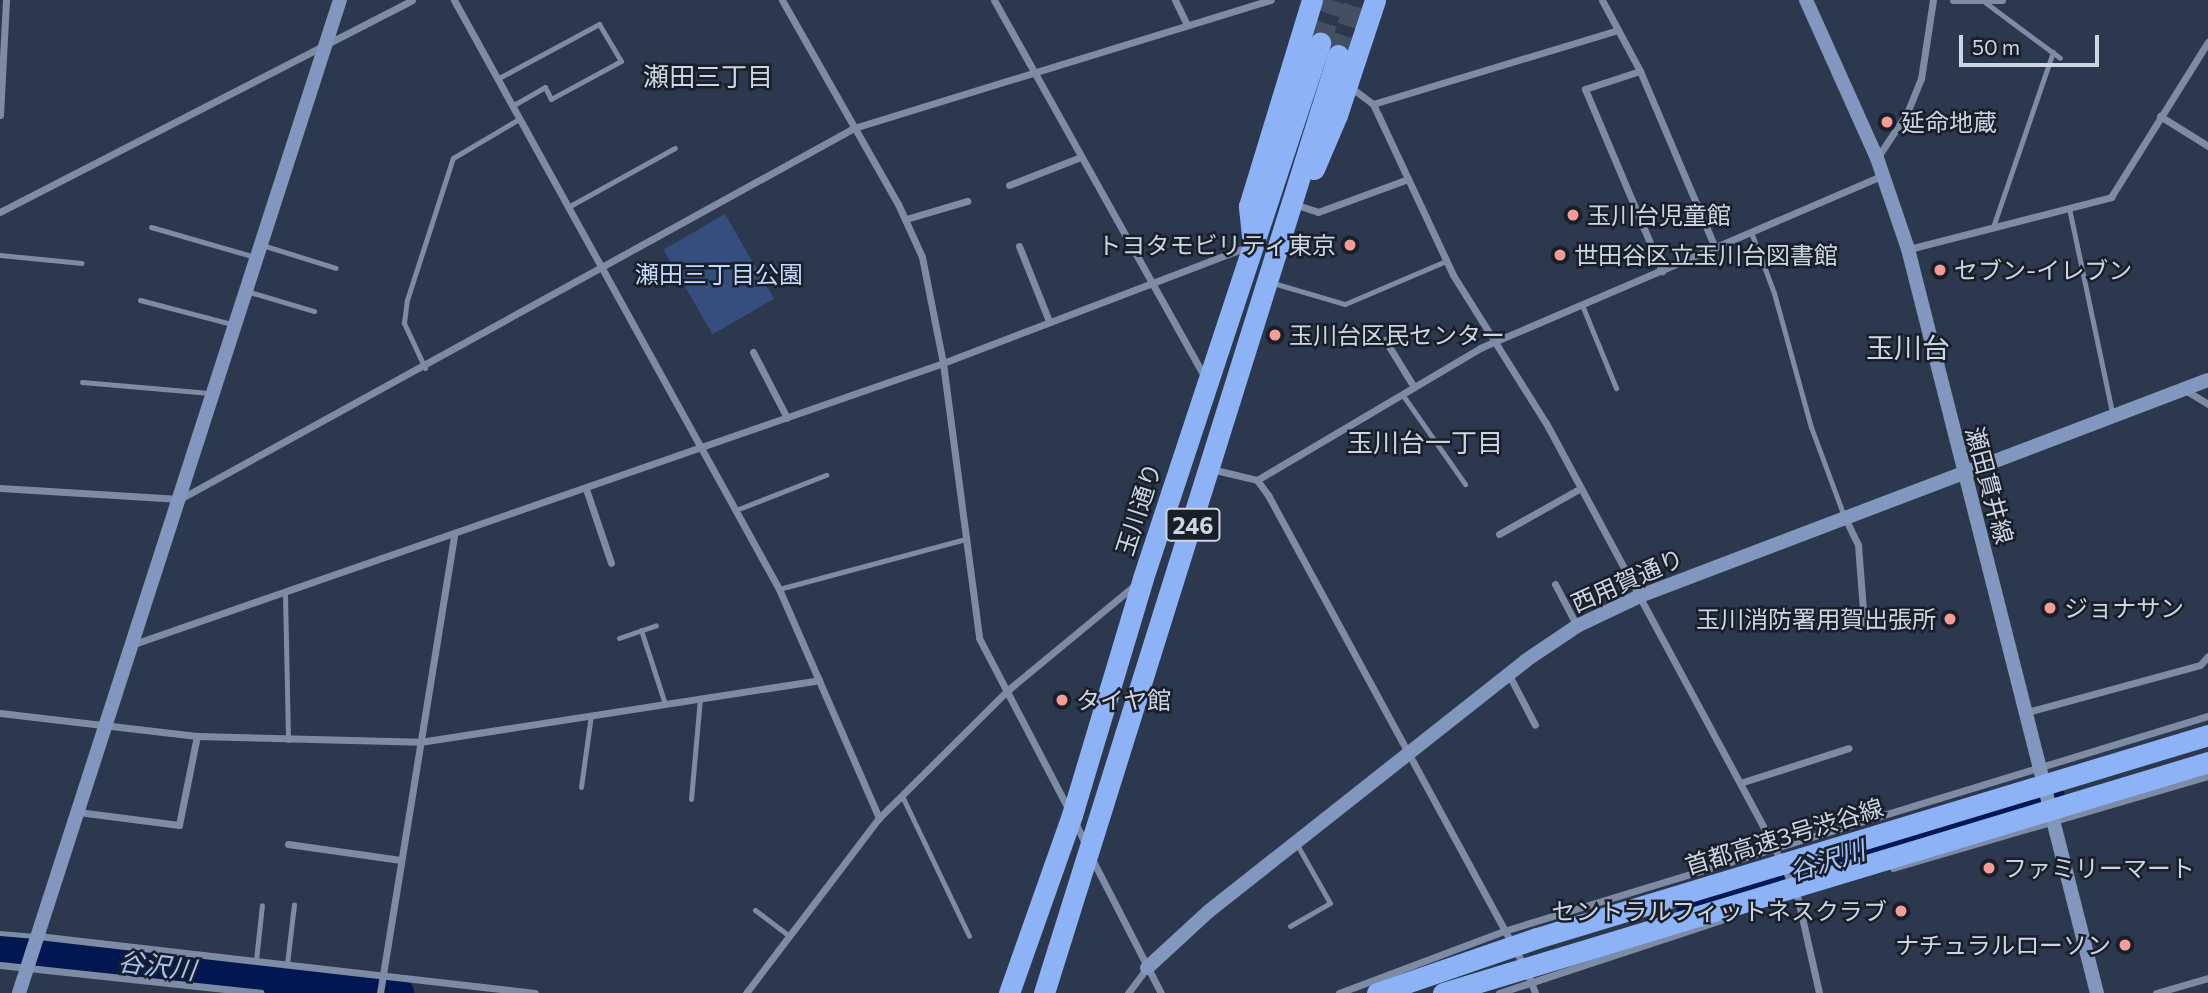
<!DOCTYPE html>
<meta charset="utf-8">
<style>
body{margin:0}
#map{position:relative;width:2208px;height:993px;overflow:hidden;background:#2b384d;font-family:Commissioner,"Noto Sans JP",sans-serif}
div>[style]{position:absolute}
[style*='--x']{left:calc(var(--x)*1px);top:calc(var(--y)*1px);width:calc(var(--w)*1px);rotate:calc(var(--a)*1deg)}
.green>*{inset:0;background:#354e7d;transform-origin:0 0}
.river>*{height:33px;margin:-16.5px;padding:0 16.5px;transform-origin:16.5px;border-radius:16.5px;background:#001752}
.highway-tunnel>*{height:21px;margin-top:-10.5px;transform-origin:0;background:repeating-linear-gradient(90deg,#434f63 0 21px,transparent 0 31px)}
.lane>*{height:5px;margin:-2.5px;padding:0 2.5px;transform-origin:2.5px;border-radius:2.5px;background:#7d8ba5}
.street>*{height:7px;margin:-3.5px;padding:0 3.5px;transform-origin:3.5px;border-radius:3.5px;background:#7d8ba5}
.secondary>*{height:14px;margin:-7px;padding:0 7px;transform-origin:7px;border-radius:7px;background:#8297bd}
.highway>*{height:21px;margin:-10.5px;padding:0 10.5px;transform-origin:10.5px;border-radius:10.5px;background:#8db2f5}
.dots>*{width:19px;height:19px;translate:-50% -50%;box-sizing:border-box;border:4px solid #191f29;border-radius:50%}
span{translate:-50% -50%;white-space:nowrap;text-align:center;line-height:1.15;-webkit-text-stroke:5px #191f29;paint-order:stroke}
.shield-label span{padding:2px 5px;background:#191f29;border:2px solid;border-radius:5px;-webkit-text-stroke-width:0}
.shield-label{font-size:23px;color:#cdd4e2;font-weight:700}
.poi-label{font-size:24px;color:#cdd4e2}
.left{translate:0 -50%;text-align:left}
.right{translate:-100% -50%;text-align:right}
.park-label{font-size:24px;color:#c3d9fe}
.street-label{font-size:24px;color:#cdd4e2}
.neighbourhood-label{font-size:26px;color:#cdd4e2}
.water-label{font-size:26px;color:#a3c2f9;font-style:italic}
.quarter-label{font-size:28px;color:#cdd4e2}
.scale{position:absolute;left:1959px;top:35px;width:140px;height:32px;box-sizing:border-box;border:4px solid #cdd4e2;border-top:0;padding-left:9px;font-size:21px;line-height:24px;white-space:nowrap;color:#cdd4e2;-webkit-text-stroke:5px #191f29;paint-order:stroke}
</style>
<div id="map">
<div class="green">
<div style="left:725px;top:214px;width:98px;height:71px;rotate:60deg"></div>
</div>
<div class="river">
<div style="--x:1691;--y:902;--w:372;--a:-16.7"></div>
<div style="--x:0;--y:947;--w:400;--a:6.6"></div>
</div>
<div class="highway-tunnel">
<div style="--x:1320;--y:43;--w:45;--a:-72"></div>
<div style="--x:1338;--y:55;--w:58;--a:-71.9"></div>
</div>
<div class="lane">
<div style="--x:1986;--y:3;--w:92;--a:36.6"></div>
<div style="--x:497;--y:79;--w:116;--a:-28.3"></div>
<div style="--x:599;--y:24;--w:43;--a:59.3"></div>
<div style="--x:621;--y:61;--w:80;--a:151.5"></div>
<div style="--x:551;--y:99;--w:13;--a:-117"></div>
<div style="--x:545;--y:87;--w:38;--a:150"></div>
<div style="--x:568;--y:207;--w:122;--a:-28.9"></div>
<div style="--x:2069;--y:208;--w:213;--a:78.1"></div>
<div style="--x:151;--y:227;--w:108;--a:16.1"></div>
<div style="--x:1993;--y:227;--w:185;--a:-71.1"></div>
<div style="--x:1751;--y:232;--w:65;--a:69.3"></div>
<div style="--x:1774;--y:293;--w:139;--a:74.6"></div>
<div style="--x:1811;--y:427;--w:95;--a:69.7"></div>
<div style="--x:262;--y:245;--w:77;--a:17.3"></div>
<div style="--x:0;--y:255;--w:82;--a:5.6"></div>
<div style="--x:1273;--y:283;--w:75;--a:16.3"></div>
<div style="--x:1345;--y:304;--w:110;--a:-23.1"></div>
<div style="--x:246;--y:291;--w:71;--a:16.4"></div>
<div style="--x:140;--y:300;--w:98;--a:14.7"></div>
<div style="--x:1582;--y:305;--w:90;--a:67.7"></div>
<div style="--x:425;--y:368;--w:50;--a:-115"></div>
<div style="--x:404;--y:323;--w:23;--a:-83"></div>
<div style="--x:407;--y:300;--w:149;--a:-72.1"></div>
<div style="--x:453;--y:158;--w:77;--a:-30.6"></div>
<div style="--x:82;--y:382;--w:128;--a:4.9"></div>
<div style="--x:1402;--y:394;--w:110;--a:55"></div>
<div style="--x:736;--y:510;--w:97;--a:-21.3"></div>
<div style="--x:779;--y:589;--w:194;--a:-15"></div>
<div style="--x:285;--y:594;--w:146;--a:88.8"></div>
<div style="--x:641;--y:630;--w:78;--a:72"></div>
<div style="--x:619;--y:638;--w:39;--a:-19"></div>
<div style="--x:581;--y:787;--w:73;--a:-82.1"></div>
<div style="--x:902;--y:796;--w:155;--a:64.4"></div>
<div style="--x:691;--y:799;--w:101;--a:-84.9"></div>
<div style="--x:755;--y:910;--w:41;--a:37.1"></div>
<div style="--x:1290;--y:926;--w:46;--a:-29.9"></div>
<div style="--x:1330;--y:903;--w:69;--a:-119.5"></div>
<div style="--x:0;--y:933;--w:35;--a:5"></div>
<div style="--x:256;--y:960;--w:55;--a:-83.8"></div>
<div style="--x:287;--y:964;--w:60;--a:-83.3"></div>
</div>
<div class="street">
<div style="--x:454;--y:0;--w:673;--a:61.11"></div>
<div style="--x:779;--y:589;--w:250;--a:66.4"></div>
<div style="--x:782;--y:0;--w:235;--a:60.4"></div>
<div style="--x:898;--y:204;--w:58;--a:65.6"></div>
<div style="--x:922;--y:257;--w:108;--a:78.8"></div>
<div style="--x:943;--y:363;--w:277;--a:82.5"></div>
<div style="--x:979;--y:638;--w:192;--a:62.4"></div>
<div style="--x:994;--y:0;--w:433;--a:60.8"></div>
<div style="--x:1175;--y:0;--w:28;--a:64"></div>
<div style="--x:1602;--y:0;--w:81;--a:61.8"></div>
<div style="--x:1640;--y:71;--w:192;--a:67"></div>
<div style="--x:1953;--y:0;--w:49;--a:0"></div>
<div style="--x:1640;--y:71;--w:58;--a:161.9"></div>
<div style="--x:1585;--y:89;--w:198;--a:67.1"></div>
<div style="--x:1349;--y:86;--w:30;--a:37"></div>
<div style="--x:1373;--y:104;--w:189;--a:64.9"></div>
<div style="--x:1453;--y:275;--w:175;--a:57.9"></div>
<div style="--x:1546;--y:423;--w:481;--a:61.7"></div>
<div style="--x:1774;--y:847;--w:53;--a:64.4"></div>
<div style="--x:1797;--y:895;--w:100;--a:77.3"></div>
<div style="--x:1373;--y:104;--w:256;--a:-16.8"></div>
<div style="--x:0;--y:115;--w:115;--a:-87"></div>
<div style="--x:2160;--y:116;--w:57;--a:32"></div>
<div style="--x:1877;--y:158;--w:54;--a:-56.3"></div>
<div style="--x:1907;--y:113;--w:37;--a:-68"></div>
<div style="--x:1921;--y:79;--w:80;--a:-81.4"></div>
<div style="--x:1009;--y:185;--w:77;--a:-21.3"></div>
<div style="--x:1297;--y:205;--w:22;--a:18"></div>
<div style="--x:1318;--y:212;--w:96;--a:-20.1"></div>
<div style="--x:0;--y:212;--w:463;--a:-27.2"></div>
<div style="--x:906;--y:219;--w:64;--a:-16.4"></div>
<div style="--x:1019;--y:246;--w:81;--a:68.2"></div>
<div style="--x:1909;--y:249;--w:209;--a:-14.4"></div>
<div style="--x:2111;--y:197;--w:183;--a:-58"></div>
<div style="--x:1385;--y:340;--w:55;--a:58.3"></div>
<div style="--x:753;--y:352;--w:74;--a:62.7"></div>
<div style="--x:2185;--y:390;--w:27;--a:31"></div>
<div style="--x:1211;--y:469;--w:47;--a:13.4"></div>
<div style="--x:1257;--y:480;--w:19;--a:54"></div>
<div style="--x:1268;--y:495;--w:536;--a:61.47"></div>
<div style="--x:1257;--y:480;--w:259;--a:-30.6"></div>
<div style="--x:1480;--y:348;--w:439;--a:-23.2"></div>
<div style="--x:0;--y:488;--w:180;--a:3.5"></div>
<div style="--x:180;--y:499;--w:769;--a:-28.83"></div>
<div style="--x:854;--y:128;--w:436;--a:-17.1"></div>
<div style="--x:586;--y:489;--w:78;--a:71.3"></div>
<div style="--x:1845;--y:518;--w:30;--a:64"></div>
<div style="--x:1858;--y:545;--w:78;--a:85.6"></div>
<div style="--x:1499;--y:534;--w:94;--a:-29.3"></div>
<div style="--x:1555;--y:584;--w:47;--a:62.4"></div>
<div style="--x:134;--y:644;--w:856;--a:-19.15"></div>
<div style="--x:943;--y:363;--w:325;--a:-20.9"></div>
<div style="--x:1509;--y:675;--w:56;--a:62.5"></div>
<div style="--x:2027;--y:712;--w:179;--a:-15.2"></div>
<div style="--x:2200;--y:665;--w:12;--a:-48"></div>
<div style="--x:0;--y:713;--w:198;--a:6.7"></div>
<div style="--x:197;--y:736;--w:223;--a:1.5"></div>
<div style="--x:420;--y:742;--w:404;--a:-8.8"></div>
<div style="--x:1740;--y:783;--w:114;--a:-17.8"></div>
<div style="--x:78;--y:812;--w:102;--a:7.3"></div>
<div style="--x:179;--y:825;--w:91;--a:-78.6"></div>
<div style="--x:1075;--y:822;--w:26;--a:65"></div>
<div style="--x:288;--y:844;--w:114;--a:8.1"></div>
<div style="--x:1091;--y:857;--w:153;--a:62.8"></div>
<div style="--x:1893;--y:868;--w:328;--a:-16.3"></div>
<div style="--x:38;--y:936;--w:500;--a:6.54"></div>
<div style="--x:0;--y:965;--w:262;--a:6.1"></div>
<div style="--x:1529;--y:977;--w:17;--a:69"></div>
<div style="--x:380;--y:993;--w:463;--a:-80.8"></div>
<div style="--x:746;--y:993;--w:220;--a:-52.8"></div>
<div style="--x:879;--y:818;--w:182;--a:-44.8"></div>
<div style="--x:1008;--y:690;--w:165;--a:-39.6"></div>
<div style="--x:1128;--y:993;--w:31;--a:-53"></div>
<div style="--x:1339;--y:993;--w:179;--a:-20.6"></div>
<div style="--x:1507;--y:930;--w:733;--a:-16.98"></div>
<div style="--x:1499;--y:993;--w:234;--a:-18.2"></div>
<div style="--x:2156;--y:993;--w:54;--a:-16.1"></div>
</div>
<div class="secondary">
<div style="--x:1806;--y:0;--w:173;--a:65.8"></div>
<div style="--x:1877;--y:158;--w:96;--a:71.2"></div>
<div style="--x:1908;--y:249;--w:768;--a:75.75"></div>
<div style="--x:1147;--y:968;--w:84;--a:-42.6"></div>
<div style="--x:1209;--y:911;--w:403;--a:-38.3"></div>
<div style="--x:1525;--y:661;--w:63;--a:-33.9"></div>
<div style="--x:1577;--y:626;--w:70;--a:-25.5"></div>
<div style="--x:1640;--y:596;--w:608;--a:-20.82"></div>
<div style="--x:19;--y:993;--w:1044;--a:-72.09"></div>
</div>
<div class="highway">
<div style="--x:1314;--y:169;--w:59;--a:-66.9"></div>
<div style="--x:1337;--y:115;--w:121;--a:-71.7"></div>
<div style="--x:1252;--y:236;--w:30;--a:-96"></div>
<div style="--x:1249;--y:206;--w:215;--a:-73"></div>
<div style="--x:1009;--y:993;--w:189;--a:-70.5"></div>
<div style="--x:1072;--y:815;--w:247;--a:-73.3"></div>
<div style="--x:1143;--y:578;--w:564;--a:-71.69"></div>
<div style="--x:1044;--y:993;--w:983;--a:-72.6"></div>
<div style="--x:1377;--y:993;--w:169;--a:-19"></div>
<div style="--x:1537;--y:938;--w:701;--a:-16.83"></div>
<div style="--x:1443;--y:993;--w:799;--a:-16.8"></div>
</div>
<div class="dots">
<div style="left:1887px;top:122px;background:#f59b98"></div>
<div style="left:1573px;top:215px;background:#f59b98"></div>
<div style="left:1350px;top:245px;background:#f59b98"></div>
<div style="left:1560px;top:255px;background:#f59b98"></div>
<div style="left:1940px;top:270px;background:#f59b98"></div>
<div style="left:1275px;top:335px;background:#f59b98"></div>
<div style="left:2050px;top:608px;background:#f59b98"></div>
<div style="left:1950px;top:619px;background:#f59b98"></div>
<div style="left:1062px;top:700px;background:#f59b98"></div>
<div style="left:1989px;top:868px;background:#f59b98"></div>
<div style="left:1901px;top:911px;background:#f59b98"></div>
<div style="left:2125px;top:945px;background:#f59b98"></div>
</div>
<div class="shield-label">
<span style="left:1193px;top:525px">246</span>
</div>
<div class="poi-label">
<span class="left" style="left:1901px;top:122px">延命地蔵</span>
<span class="left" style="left:1587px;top:215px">玉川台児童館</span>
<span class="right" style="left:1336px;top:245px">トヨタモビリティ東京</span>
<span class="left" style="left:1574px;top:255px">世田谷区立玉川台図書館</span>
<span class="left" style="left:1954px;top:270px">セブン-イレブン</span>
<span class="left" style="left:1289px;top:335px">玉川台区民センター</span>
<span class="left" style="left:2064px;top:608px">ジョナサン</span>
<span class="right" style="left:1936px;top:619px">玉川消防署用賀出張所</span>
<span class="left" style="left:1076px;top:700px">タイヤ館</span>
<span class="left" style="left:2003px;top:868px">ファミリーマート</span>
<span class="right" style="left:1887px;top:911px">セントラルフィットネスクラブ</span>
<span class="right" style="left:2111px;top:945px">ナチュラルローソン</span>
</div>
<div class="park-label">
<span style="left:719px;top:274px">瀬田三丁目公園</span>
</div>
<div class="street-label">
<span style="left:1990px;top:485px;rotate:75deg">瀬田貫井線</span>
<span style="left:1138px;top:509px;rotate:-72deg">玉川通り</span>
<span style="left:1627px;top:580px;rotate:-24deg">西用賀通り</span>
<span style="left:1784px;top:836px;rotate:-17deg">首都高速3号渋谷線</span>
</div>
<div class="neighbourhood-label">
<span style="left:708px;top:76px">瀬田三丁目</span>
<span style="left:1425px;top:442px">玉川台一丁目</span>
</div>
<div class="water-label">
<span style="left:1827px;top:860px;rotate:-17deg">谷沢川</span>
<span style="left:157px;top:965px;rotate:7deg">谷沢川</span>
</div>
<div class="quarter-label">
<span style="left:1908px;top:347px">玉川台</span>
</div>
<div class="scale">50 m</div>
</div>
